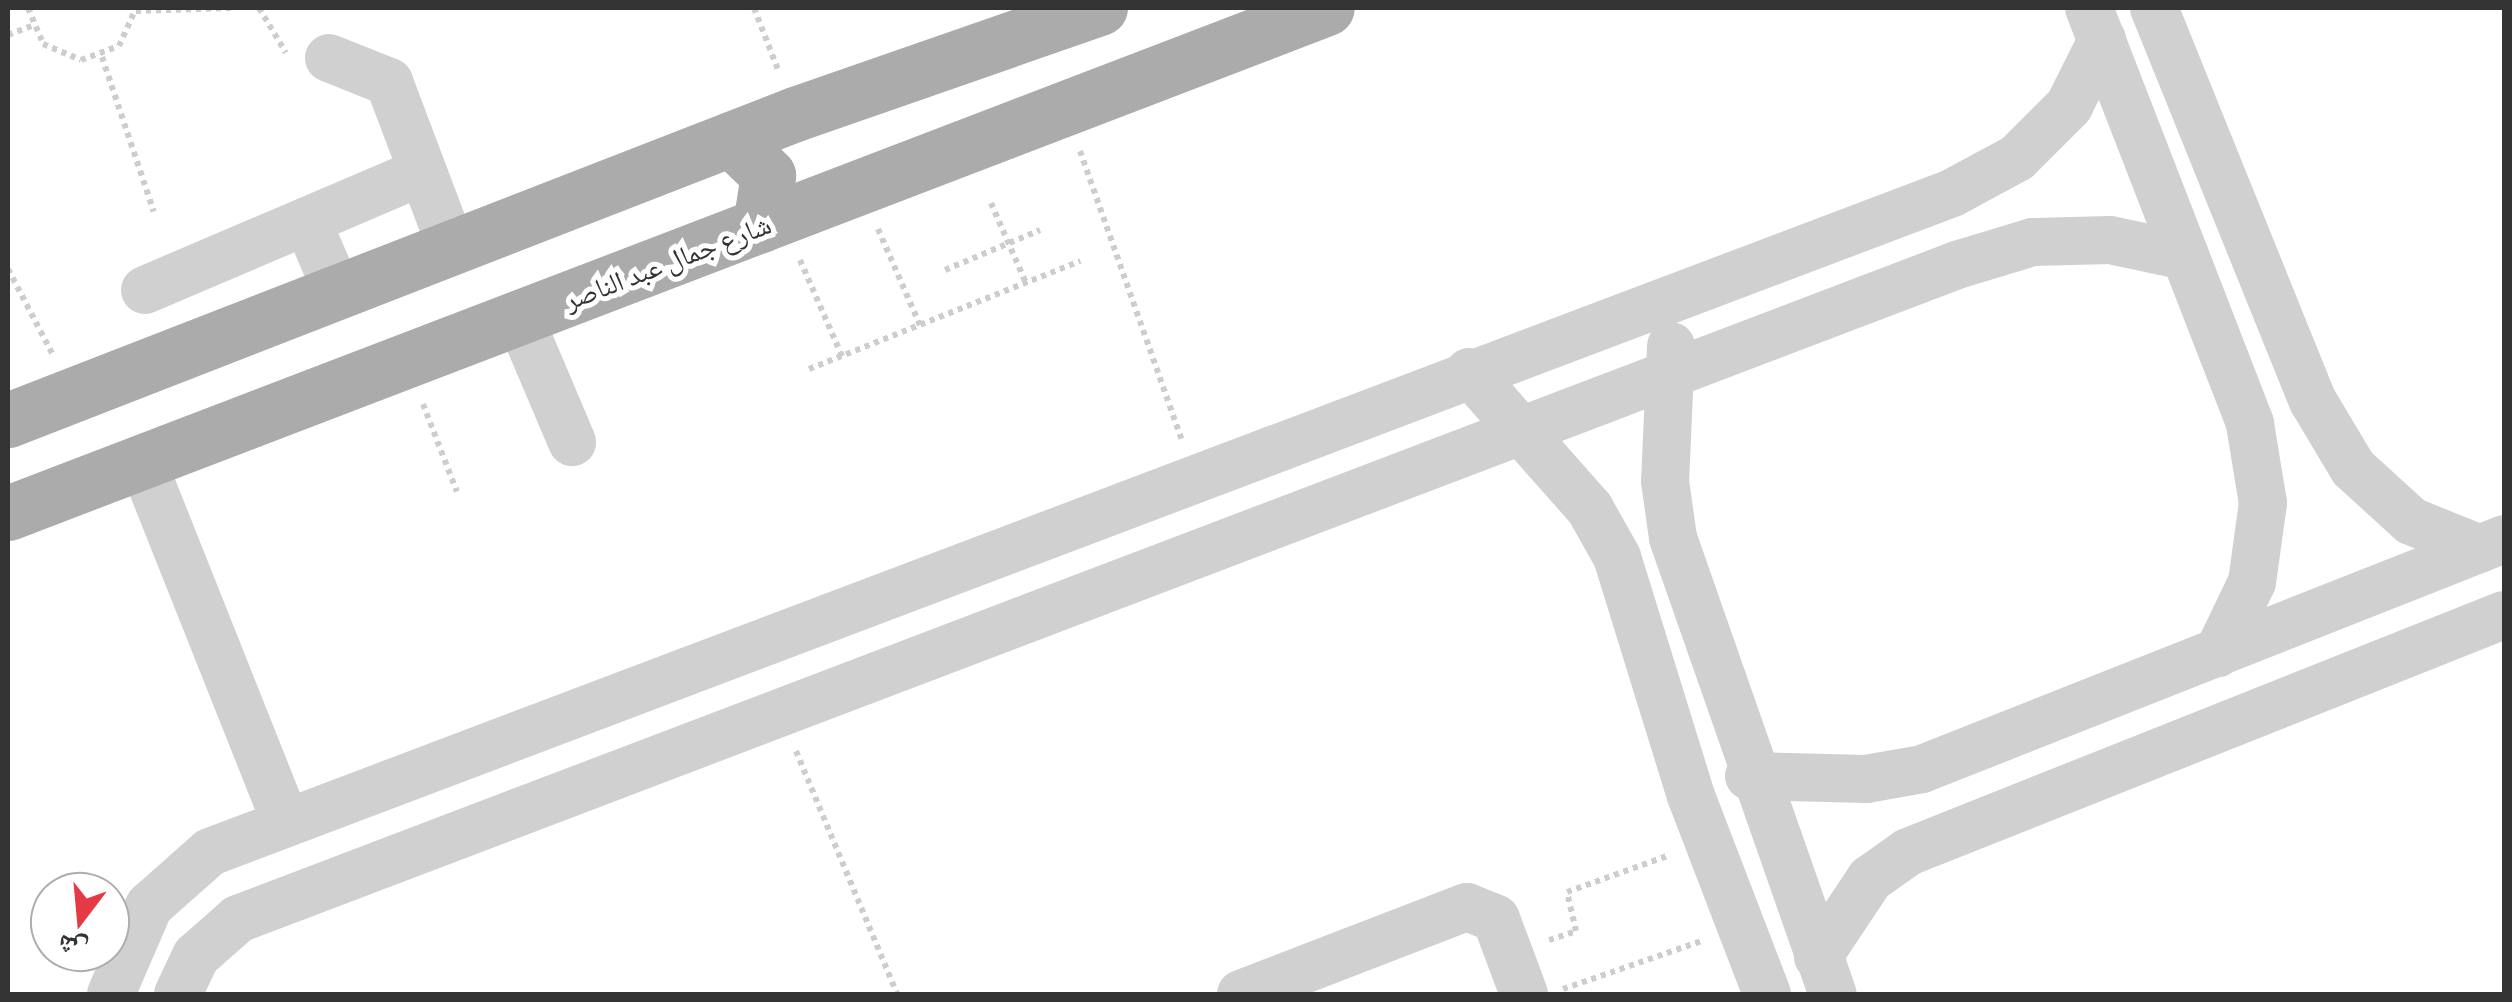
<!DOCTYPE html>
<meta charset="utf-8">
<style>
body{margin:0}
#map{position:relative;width:2512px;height:1002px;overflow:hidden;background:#fff;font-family:Commissioner,"Noto Naskh Arabic",sans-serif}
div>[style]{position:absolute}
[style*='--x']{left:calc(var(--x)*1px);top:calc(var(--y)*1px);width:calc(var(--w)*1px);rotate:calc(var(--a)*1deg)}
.path>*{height:6px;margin-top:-3px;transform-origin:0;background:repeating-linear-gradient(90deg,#cdcdcd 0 5px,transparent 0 10px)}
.minor>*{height:48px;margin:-24px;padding:0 24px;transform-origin:24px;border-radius:24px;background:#d0d0d0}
.major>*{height:55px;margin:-27.5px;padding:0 27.5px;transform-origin:27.5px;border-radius:27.5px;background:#ababab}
span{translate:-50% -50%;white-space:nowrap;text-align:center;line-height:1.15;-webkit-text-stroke:10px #fff;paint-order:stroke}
.street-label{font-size:28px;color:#333}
.frame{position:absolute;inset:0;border:10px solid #333;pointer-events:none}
.north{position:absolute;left:30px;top:872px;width:100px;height:100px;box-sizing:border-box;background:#fff;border:2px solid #adadad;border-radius:50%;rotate:196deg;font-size:28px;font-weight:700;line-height:40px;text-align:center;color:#333}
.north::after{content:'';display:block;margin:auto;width:35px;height:45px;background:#e63946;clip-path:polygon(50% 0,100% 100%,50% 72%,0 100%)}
</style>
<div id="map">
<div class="path">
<div style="--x:28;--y:8;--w:39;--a:67"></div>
<div style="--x:43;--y:44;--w:41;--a:22.8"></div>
<div style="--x:81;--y:60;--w:40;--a:-20.2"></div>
<div style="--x:119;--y:46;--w:42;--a:-65.9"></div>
<div style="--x:259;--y:8;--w:52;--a:59"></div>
<div style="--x:754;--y:8;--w:69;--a:68.7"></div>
<div style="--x:136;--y:11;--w:95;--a:-1.8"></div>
<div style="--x:8;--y:35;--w:25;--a:-21"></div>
<div style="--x:102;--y:57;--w:163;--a:71.5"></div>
<div style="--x:1080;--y:151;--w:307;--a:70.6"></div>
<div style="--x:991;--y:203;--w:87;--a:66.4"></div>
<div style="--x:878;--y:229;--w:105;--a:66.4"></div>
<div style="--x:800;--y:260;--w:105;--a:66.4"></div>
<div style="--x:8;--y:269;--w:95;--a:62.4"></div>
<div style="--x:945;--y:270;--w:103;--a:-22.8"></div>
<div style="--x:809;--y:369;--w:292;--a:-21.7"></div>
<div style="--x:423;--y:404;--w:94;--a:68.9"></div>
<div style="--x:796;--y:751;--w:263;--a:67.4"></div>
<div style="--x:1549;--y:940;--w:28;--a:-18"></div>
<div style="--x:1576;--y:931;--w:40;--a:-103"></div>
<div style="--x:1567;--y:892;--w:109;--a:-19.8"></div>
<div style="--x:1563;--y:989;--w:147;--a:-19.1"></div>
</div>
<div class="minor">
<div style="--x:2089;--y:8;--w:446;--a:68.8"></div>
<div style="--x:2250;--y:424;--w:80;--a:80.7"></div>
<div style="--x:2263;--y:503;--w:80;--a:97.9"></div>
<div style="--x:2252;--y:582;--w:79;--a:115.6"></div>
<div style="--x:2154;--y:8;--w:424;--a:68"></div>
<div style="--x:2313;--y:401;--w:78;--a:59.2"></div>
<div style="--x:2353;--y:468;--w:79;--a:42.4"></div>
<div style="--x:2411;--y:521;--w:74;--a:22.1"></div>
<div style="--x:329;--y:58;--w:65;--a:21.8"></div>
<div style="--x:389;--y:82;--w:175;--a:69.3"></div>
<div style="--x:307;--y:221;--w:76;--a:66.8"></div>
<div style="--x:145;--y:290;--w:300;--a:-23.1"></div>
<div style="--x:519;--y:317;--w:136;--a:67"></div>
<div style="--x:1671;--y:346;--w:135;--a:92.5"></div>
<div style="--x:1665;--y:481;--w:58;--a:82"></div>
<div style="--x:1673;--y:538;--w:483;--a:70.7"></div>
<div style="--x:1469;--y:372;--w:183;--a:48.5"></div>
<div style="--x:1590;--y:509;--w:55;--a:60.6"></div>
<div style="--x:1617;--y:557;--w:250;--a:72.8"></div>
<div style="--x:1691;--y:796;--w:212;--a:69"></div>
<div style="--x:142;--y:461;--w:387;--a:68.3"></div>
<div style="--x:1749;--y:776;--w:117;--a:1.5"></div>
<div style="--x:1866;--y:779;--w:57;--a:-10.1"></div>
<div style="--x:1922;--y:769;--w:626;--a:-21.56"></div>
<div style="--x:1818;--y:957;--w:94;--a:-56.3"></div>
<div style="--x:1870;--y:879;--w:47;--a:-35.4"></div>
<div style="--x:1908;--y:852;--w:641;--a:-21.69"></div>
<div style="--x:111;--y:994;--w:96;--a:-66.6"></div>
<div style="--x:149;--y:906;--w:81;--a:-41.5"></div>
<div style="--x:210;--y:852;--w:1862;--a:-20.72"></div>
<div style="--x:1952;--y:193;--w:74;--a:-28.3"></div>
<div style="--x:2017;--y:158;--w:74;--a:-45"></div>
<div style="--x:2069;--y:106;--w:74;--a:-63.4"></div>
<div style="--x:178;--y:994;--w:42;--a:-64.7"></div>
<div style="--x:196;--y:956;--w:56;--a:-41.4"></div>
<div style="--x:238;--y:919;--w:1842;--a:-20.83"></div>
<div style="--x:1960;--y:264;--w:76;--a:-16.8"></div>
<div style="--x:2033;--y:242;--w:77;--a:-1.5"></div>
<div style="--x:2110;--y:240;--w:77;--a:12"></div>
<div style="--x:1241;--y:994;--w:242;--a:-21.1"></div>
<div style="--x:1467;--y:907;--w:31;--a:22"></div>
<div style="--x:1496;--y:919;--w:80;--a:69.5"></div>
</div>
<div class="major">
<div style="--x:731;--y:139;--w:52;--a:44.2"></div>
<div style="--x:768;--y:175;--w:51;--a:99.1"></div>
<div style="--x:8;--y:420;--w:844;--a:-21.25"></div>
<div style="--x:795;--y:114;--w:323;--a:-19.2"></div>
<div style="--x:8;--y:513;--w:1412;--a:-20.95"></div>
</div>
<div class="street-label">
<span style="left:667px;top:261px;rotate:-21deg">شارع جمال عبد الناصر</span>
</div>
<div class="frame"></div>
<div class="north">ش</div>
</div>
